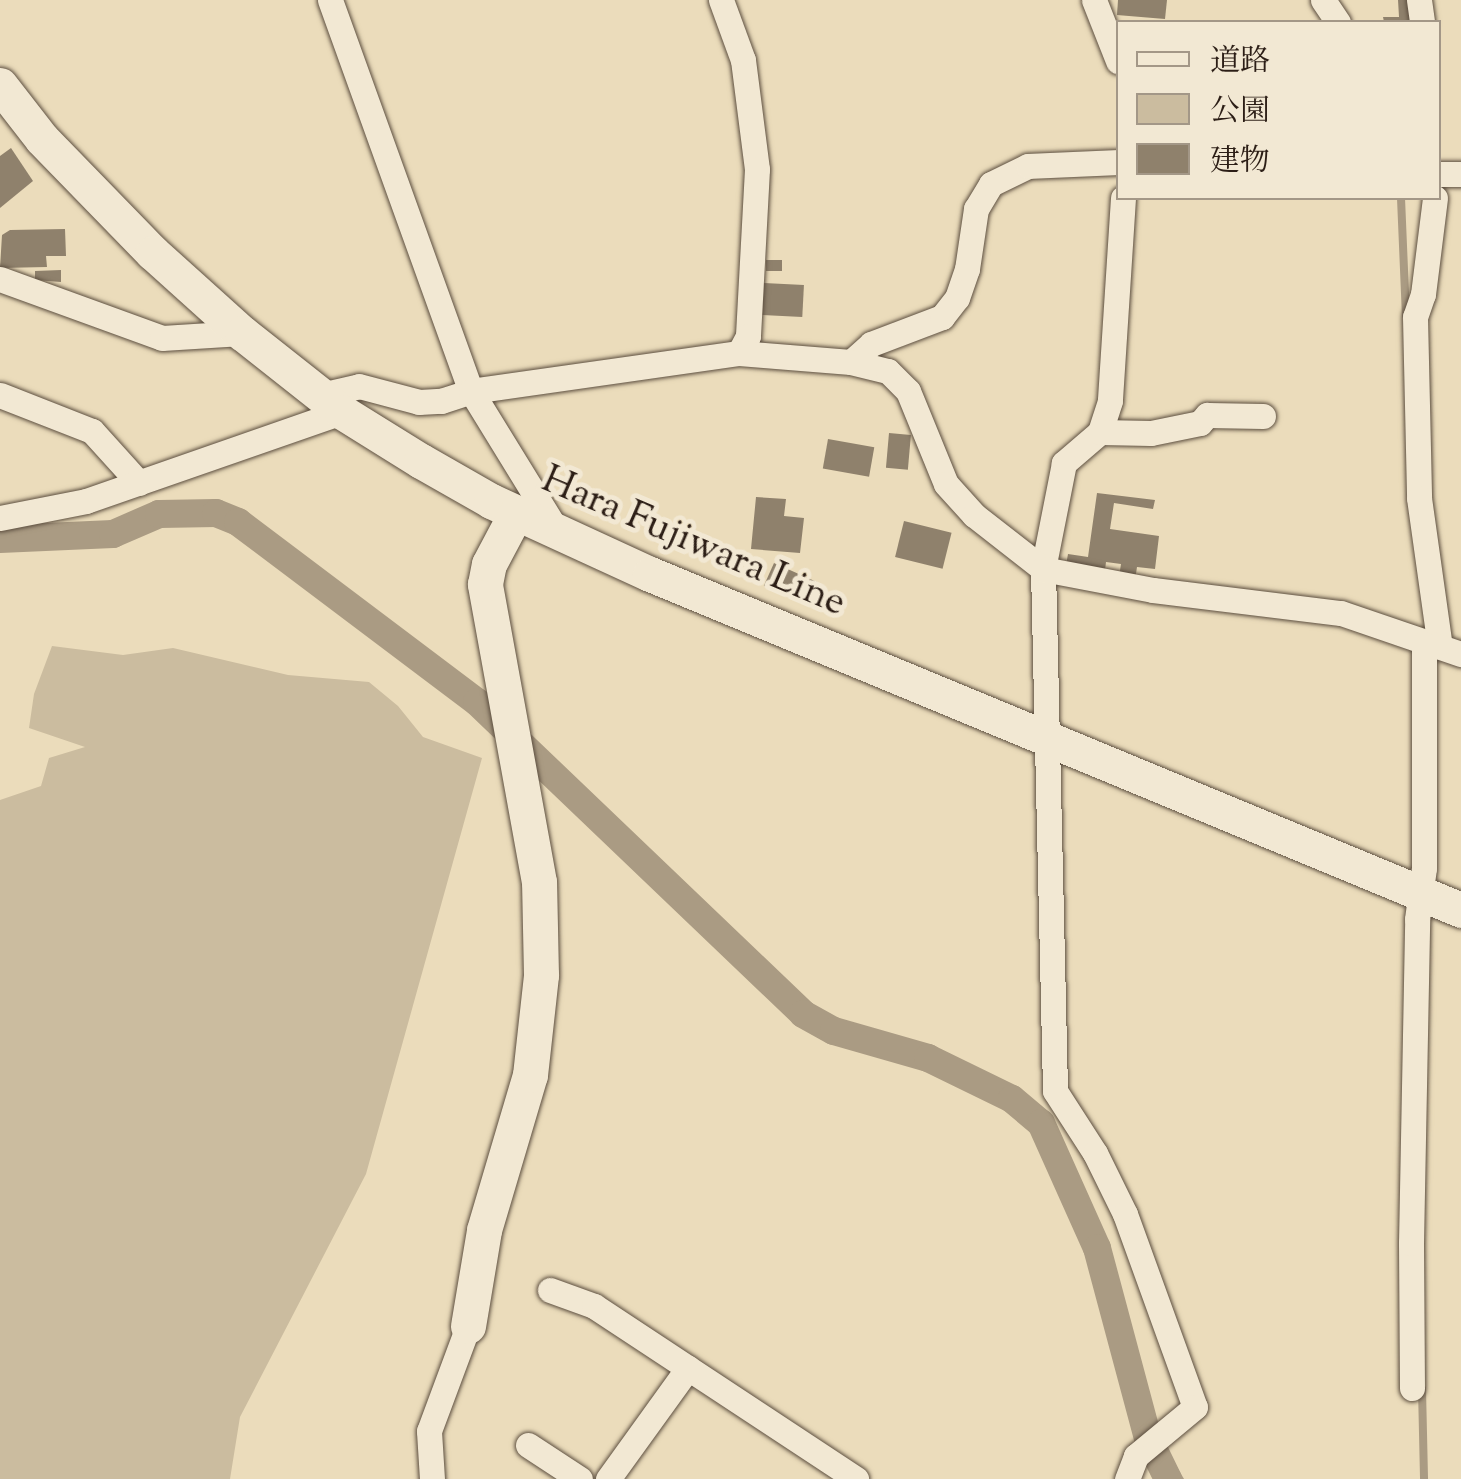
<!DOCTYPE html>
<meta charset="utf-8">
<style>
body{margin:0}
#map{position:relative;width:1461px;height:1479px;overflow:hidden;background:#ebdcbb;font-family:"Sorts Mill Goudy","Noto Serif JP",serif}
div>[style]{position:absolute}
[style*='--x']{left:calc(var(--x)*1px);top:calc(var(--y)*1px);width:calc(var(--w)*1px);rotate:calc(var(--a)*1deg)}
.green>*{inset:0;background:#cbbc9f}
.water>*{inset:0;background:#aa9b83}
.stream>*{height:8px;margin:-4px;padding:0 4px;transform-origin:4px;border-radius:4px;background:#aa9b83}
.canal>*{height:28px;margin:-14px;padding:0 14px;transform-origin:14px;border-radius:14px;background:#aa9b83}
.building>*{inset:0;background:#8f816c;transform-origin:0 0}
.roads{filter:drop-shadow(0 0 2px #5c4e3f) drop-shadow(0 0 2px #5c4e3f)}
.street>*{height:25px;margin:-12.5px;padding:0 12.5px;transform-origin:12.5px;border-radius:12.5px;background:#f2e8d3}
.secondary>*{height:35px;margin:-17.5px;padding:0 17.5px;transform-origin:17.5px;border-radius:17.5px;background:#f2e8d3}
span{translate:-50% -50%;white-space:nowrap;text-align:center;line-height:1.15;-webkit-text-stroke:10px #f2e8d3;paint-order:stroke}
.street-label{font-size:40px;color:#2c1e16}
.legend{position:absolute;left:1116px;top:20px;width:325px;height:180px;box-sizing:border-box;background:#f2e8d3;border:2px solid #a39787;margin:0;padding:12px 18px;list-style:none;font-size:30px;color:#2c1e16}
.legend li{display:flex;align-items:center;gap:20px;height:50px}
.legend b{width:50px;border:2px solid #a39787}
</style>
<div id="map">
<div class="green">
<div style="clip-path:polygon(52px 646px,123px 655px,173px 648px,288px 675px,369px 682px,398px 706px,423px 737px,482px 758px,366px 1174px,240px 1417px,230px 1479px,0 1479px,0 800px,41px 786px,49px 758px,85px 747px,29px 728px,34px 694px)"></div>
</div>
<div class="water">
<div style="clip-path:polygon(1164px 1445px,1184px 1479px,1154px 1479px,1145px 1463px)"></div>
</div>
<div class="stream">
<div style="--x:1401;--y:198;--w:117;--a:87.6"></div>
<div style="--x:1422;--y:1389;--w:90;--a:88.7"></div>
</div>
<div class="canal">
<div style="--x:0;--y:539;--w:113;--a:-2.5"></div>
<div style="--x:113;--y:534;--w:50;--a:-23.5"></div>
<div style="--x:159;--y:514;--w:57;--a:-1"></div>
<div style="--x:216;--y:513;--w:24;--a:22"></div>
<div style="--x:238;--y:522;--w:299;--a:37"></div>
<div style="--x:477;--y:702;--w:451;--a:43.7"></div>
<div style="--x:803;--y:1014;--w:35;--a:29"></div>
<div style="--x:834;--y:1031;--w:98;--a:16"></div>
<div style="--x:928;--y:1058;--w:93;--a:26"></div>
<div style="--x:1012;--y:1099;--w:38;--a:40"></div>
<div style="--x:1041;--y:1123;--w:137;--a:65.9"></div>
<div style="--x:1097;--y:1248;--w:197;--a:75"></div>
<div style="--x:1148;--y:1438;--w:46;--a:64"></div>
</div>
<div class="building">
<div style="clip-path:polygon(1118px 0,1167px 0,1165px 19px,1117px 15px)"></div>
<div style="clip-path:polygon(1398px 0,1414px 0,1410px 22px,1384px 22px,1383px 17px,1399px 17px)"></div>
<div style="clip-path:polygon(11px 148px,33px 181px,0 208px,0 156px)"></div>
<div style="clip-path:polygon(65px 229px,66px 256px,46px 256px,47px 267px,0 268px,2px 235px,10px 230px)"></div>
<div style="left:766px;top:260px;width:16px;height:11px"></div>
<div style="clip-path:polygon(61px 270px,61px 282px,35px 280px,35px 271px)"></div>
<div style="left:764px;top:283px;width:40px;height:32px;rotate:3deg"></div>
<div style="left:889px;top:433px;width:22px;height:35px;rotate:5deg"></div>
<div style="left:828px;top:439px;width:47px;height:30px;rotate:10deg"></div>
<div style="clip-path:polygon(1097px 493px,1155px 500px,1153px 509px,1114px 503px,1110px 529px,1159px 536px,1155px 569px,1137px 567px,1135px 580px,1119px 577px,1121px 564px,1106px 562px,1105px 570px,1066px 565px,1068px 554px,1088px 557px)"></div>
<div style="clip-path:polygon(756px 497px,786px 499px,784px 516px,804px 518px,800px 553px,751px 549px)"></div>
<div style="left:904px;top:521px;width:49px;height:37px;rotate:14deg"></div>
<div style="left:774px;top:563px;width:47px;height:25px;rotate:24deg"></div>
</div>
<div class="roads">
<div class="street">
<div style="--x:330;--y:0;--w:416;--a:70.2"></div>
<div style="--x:471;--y:391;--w:168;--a:58.4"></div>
<div style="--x:721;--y:0;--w:64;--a:69.9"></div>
<div style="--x:743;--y:60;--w:110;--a:82.7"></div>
<div style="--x:757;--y:169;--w:167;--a:93.1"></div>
<div style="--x:748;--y:336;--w:19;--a:118"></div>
<div style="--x:1094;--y:0;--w:66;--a:68.5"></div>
<div style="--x:1323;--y:0;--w:27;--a:56"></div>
<div style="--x:1419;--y:0;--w:22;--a:82"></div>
<div style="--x:1438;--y:174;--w:23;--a:0"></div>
<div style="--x:1123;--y:198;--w:203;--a:93.7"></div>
<div style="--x:1110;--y:401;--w:33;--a:108"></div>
<div style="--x:1100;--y:432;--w:48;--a:139.3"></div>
<div style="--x:1064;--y:463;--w:108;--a:101.2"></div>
<div style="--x:1043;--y:569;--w:522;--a:88.68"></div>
<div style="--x:1055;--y:1091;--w:74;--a:57.2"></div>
<div style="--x:1095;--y:1153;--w:68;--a:63.8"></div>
<div style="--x:1125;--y:1214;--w:205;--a:70.1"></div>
<div style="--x:1195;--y:1407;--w:77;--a:140.3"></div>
<div style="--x:1136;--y:1456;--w:25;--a:111"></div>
<div style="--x:1435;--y:198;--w:97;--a:97.1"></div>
<div style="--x:1423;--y:294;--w:24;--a:109"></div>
<div style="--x:1415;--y:317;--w:181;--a:88.7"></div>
<div style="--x:1419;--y:498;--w:150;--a:82"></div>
<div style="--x:0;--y:279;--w:172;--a:20"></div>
<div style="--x:162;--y:338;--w:80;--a:-3.6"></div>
<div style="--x:851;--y:362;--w:27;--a:-42"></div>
<div style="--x:871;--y:344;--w:76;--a:-20.8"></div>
<div style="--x:942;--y:317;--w:24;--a:-52"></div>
<div style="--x:957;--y:298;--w:31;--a:-71"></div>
<div style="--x:967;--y:269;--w:61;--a:-81.5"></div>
<div style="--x:976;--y:209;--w:29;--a:-59"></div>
<div style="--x:991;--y:184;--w:41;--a:-25.9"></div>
<div style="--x:1028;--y:166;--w:90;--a:-2.5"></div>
<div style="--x:0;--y:395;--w:99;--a:21.4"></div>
<div style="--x:92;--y:431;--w:70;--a:47.9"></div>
<div style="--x:321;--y:395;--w:39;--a:-13"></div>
<div style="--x:359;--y:386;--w:62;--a:14.9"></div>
<div style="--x:419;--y:402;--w:22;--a:-3"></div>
<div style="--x:441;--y:401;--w:32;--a:-18"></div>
<div style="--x:471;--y:391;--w:271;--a:-8.1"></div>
<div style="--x:739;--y:353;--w:112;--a:4.6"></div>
<div style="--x:851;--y:362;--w:38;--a:14"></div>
<div style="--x:888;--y:371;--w:28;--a:45"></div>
<div style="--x:908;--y:391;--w:100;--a:67.8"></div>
<div style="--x:946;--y:484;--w:42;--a:47.9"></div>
<div style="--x:974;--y:515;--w:88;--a:38"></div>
<div style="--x:1043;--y:569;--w:112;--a:10.8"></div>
<div style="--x:1153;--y:590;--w:189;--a:7"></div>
<div style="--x:1341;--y:613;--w:127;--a:18.9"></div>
<div style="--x:1100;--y:432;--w:51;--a:1.1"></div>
<div style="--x:1151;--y:433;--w:50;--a:-11.5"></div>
<div style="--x:1200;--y:423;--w:11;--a:-49"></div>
<div style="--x:1207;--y:415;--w:56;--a:1"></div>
<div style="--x:0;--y:518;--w:88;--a:-11.2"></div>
<div style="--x:86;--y:501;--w:271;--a:-19.2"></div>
<div style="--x:550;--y:1290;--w:47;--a:20"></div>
<div style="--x:594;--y:1306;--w:314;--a:33.4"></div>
<div style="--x:1412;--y:1388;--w:145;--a:-90.4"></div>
<div style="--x:1411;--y:1243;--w:324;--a:-88.9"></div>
<div style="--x:1417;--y:919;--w:51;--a:-82.2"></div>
<div style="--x:1424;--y:868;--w:224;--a:-90"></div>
<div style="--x:528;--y:1445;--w:62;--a:33.2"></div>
<div style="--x:432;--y:1479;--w:48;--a:-93.6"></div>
<div style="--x:429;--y:1431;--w:112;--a:-69.6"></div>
<div style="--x:608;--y:1479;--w:137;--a:-54.2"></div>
</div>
<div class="secondary">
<div style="--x:0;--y:85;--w:68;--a:52.1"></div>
<div style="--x:42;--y:139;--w:159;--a:45.8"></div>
<div style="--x:153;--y:253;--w:120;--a:42"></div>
<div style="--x:242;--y:333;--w:127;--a:38.3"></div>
<div style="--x:342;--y:412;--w:93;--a:31.8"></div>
<div style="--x:421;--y:461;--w:81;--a:29.7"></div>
<div style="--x:491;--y:501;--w:175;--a:24.7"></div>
<div style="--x:650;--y:574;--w:878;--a:22.5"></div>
<div style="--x:468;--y:1326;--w:97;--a:-80.5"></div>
<div style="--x:484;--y:1230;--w:162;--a:-73.5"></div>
<div style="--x:530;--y:1075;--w:101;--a:-83.7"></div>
<div style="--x:541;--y:975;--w:93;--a:-91.2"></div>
<div style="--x:539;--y:882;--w:303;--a:-100.3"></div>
<div style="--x:485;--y:584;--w:20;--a:-79"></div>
<div style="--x:489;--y:564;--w:58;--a:-62.1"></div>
</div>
</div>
<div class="street-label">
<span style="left:693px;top:543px;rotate:23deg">Hara Fujiwara Line</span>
</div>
<ul class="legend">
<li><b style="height:12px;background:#f2e8d3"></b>道路</li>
<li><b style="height:28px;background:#cbbc9f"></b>公園</li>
<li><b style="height:28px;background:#8f816c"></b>建物</li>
</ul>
</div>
